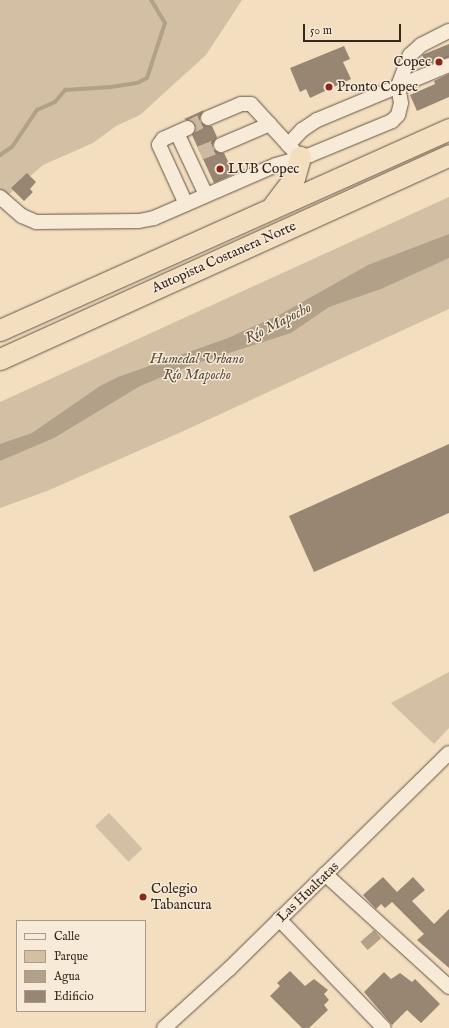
<!DOCTYPE html>
<meta charset="utf-8">
<style>
body{margin:0}
#map{position:relative;width:449px;height:1028px;overflow:hidden;background:#f3dec0;font-family:"IM FELL English",serif}
div>[style]{position:absolute}
[style*='--x']{left:calc(var(--x)*1px);top:calc(var(--y)*1px);width:calc(var(--w)*1px);rotate:calc(var(--a)*1deg)}
.green>*{inset:0;background:#d3bfa4;transform-origin:0 0}
.water>*{inset:0;background:#b2a089;transform-origin:0 0}
.stream>*{height:4px;margin:-2px;padding:0 2px;transform-origin:2px;border-radius:2px;background:#b2a089}
.building>*{inset:0;background:#988672}
.minor-tunnel>*{height:14px;margin-top:-7px;transform-origin:0;background:repeating-linear-gradient(90deg,#cdb9a0 0 14px,transparent 0 21px)}
.roads{filter:drop-shadow(0 0 1px #645546) drop-shadow(0 0 1px #645546)}
.minor>*{height:14px;margin:-7px;padding:0 7px;transform-origin:7px;border-radius:7px;background:#f7ead6}
.highway>*{height:21px;margin:-10.5px;padding:0 10.5px;transform-origin:10.5px;border-radius:10.5px;background:#f3dec0}
.dots>*{width:11px;height:11px;translate:-50% -50%;box-sizing:border-box;border:2px solid #f7ead6;border-radius:50%}
span{translate:-50% -50%;white-space:nowrap;text-align:center;line-height:1.15;-webkit-text-stroke:3px #f7ead6;paint-order:stroke}
.poi-label{font-size:14px;color:#35271e}
.right{translate:-100% -50%;text-align:right}
.left{translate:0 -50%;text-align:left}
.street-label{font-size:14px;color:#35271e}
.park-label{font-size:14px;color:#5c4d40;font-style:italic}
.water-label{font-size:15px;color:#5a4b3e;font-style:italic}
.legend{position:absolute;left:16px;top:920px;width:130px;height:92px;box-sizing:border-box;background:#f7ead6;border:1px solid #a99c8c;margin:0;padding:5px 7px;list-style:none;font-size:12px;color:#35271e}
.legend li{display:flex;align-items:center;gap:8px;height:20px}
.legend b{width:20px;border:1px solid #a99c8c}
.scale{position:absolute;left:303px;top:24px;width:98px;height:18px;box-sizing:border-box;border:2px solid #35271e;border-top:0;padding-left:5px;font-size:12px;line-height:14px;white-space:nowrap;color:#35271e;-webkit-text-stroke:3px #f7ead6;paint-order:stroke}
</style>
<div id="map">
<div class="green">
<div style="clip-path:polygon(0 0,242px 0,206px 55px,140px 115px,116px 126px,93px 143px,43px 165px,0 202px)"></div>
<div style="clip-path:polygon(449px 197px,449px 309px,179px 433px,47px 491px,0 508px,0 402px)"></div>
<div style="clip-path:polygon(449px 672px,449px 728px,434px 744px,391px 703px)"></div>
<div style="left:109px;top:813px;width:49px;height:19px;rotate:47deg"></div>
</div>
<div class="water">
<div style="clip-path:polygon(449px 234px,449px 258px,381px 289px,329px 307px,291px 333px,189px 366px,140px 386px,54px 438px,0 461px,0 444px,32px 433px,100px 386px,118px 377px,228px 338px,281px 314px,368px 265px)"></div>
<div style="left:374px;top:930px;width:11px;height:18px;rotate:49deg"></div>
</div>
<div class="stream">
<div style="--x:0;--y:155;--w:14;--a:-34"></div>
<div style="--x:12;--y:147;--w:45;--a:-56"></div>
<div style="--x:37;--y:110;--w:20;--a:-24"></div>
<div style="--x:55;--y:102;--w:16;--a:-50"></div>
<div style="--x:65;--y:90;--w:46;--a:-3.7"></div>
<div style="--x:111;--y:87;--w:26;--a:-9"></div>
<div style="--x:137;--y:83;--w:11;--a:-27"></div>
<div style="--x:147;--y:78;--w:58;--a:-71.9"></div>
<div style="--x:165;--y:23;--w:27;--a:-121"></div>
</div>
<div class="building">
<div style="clip-path:polygon(449px 44px,449px 57px,427px 65px,422px 55px)"></div>
<div style="clip-path:polygon(344px 46px,350px 59px,343px 62px,351px 79px,310px 98px,306px 89px,300px 92px,290px 68px)"></div>
<div style="clip-path:polygon(449px 74px,449px 97px,417px 111px,410px 95px,435px 84px,434px 81px)"></div>
<div style="clip-path:polygon(204px 110px,200px 117px,200px 122px,207px 126px,212px 126px,217px 137px,213px 144px,213px 149px,220px 153px,224px 153px,234px 174px,214px 183px,192px 135px,196px 129px,196px 124px,184px 119px)"></div>
<div style="clip-path:polygon(27px 173px,36px 182px,30px 189px,33px 192px,24px 201px,11px 188px)"></div>
<div style="clip-path:polygon(449px 444px,449px 513px,314px 572px,289px 516px)"></div>
<div style="clip-path:polygon(383px 877px,397px 892px,413px 877px,425px 890px,412px 901px,434px 924px,449px 909px,449px 968px,417px 940px,424px 934px,392px 902px,385px 908px,381px 904px,376px 909px,363px 895px)"></div>
<div style="clip-path:polygon(290px 971px,305px 986px,314px 979px,328px 990px,324px 994px,329px 1000px,324px 1005px,328px 1010px,309px 1028px,302px 1028px,270px 996px,280px 986px,277px 983px)"></div>
<div style="clip-path:polygon(384px 972px,391px 979px,400px 973px,412px 982px,415px 979px,440px 1004px,421px 1023px,407px 1010px,392px 1025px,364px 992px)"></div>
</div>
<div class="minor-tunnel">
<div style="--x:188;--y:128;--w:22;--a:-27"></div>
<div style="--x:200;--y:153;--w:22;--a:-21"></div>
</div>
<div class="roads">
<div class="minor">
<div style="--x:208;--y:118;--w:36;--a:-23"></div>
<div style="--x:241;--y:104;--w:10;--a:0"></div>
<div style="--x:251;--y:104;--w:64;--a:47.5"></div>
<div style="--x:177;--y:133;--w:68;--a:64.9"></div>
<div style="--x:221;--y:145;--w:53;--a:-23.2"></div>
<div style="--x:288;--y:145;--w:21;--a:-47"></div>
<div style="--x:302;--y:130;--w:18;--a:-34"></div>
<div style="--x:317;--y:120;--w:143;--a:-22.6"></div>
<div style="--x:0;--y:197;--w:29;--a:41"></div>
<div style="--x:22;--y:216;--w:15;--a:23"></div>
<div style="--x:36;--y:222;--w:103;--a:-0.6"></div>
<div style="--x:139;--y:221;--w:15;--a:-11"></div>
<div style="--x:154;--y:218;--w:133;--a:-23.5"></div>
<div style="--x:276;--y:165;--w:35;--a:-16"></div>
<div style="--x:310;--y:155;--w:89;--a:-22.5"></div>
<div style="--x:392;--y:121;--w:8;--a:-45"></div>
<div style="--x:398;--y:115;--w:12;--a:-76"></div>
<div style="--x:401;--y:103;--w:17;--a:-100"></div>
<div style="--x:398;--y:86;--w:33;--a:-69"></div>
<div style="--x:410;--y:55;--w:15;--a:-42"></div>
<div style="--x:421;--y:45;--w:31;--a:-27"></div>
<div style="--x:186;--y:204;--w:65;--a:-114.6"></div>
<div style="--x:159;--y:145;--w:7;--a:-56"></div>
<div style="--x:163;--y:139;--w:27;--a:-24"></div>
<div style="--x:325;--y:874;--w:168;--a:42.3"></div>
<div style="--x:279;--y:919;--w:151;--a:46.1"></div>
<div style="--x:164;--y:1028;--w:88;--a:-42.2"></div>
<div style="--x:229;--y:969;--w:308;--a:-44.5"></div>
</div>
<div class="highway">
<div style="--x:273;--y:206;--w:35;--a:-53"></div>
<div style="--x:294;--y:178;--w:22;--a:-74"></div>
<div style="--x:0;--y:330;--w:492;--a:-24.1"></div>
<div style="--x:0;--y:359;--w:493;--a:-24.4"></div>
</div>
</div>
<div class="dots">
<div style="left:439px;top:62px;background:#8f2418"></div>
<div style="left:329px;top:87px;background:#8f2418"></div>
<div style="left:220px;top:169px;background:#8f2418"></div>
<div style="left:143px;top:897px;background:#8f2418"></div>
</div>
<div class="poi-label">
<span class="right" style="left:431px;top:62px">Copec</span>
<span class="left" style="left:337px;top:87px">Pronto Copec</span>
<span class="left" style="left:228px;top:169px">LUB Copec</span>
<span class="left" style="left:151px;top:897px">Colegio<br>Tabancura</span>
</div>
<div class="street-label">
<span style="left:224px;top:257px;rotate:-24deg">Autopista Costanera Norte</span>
<span style="left:308px;top:892px;rotate:-44deg">Las Hualtatas</span>
</div>
<div class="park-label">
<span style="left:197px;top:367px">Humedal Urbano<br>Río Mapocho</span>
</div>
<div class="water-label">
<span style="left:278px;top:323px;rotate:-27deg">Río Mapocho</span>
</div>
<ul class="legend">
<li><b style="height:5px;background:#f7ead6"></b>Calle</li>
<li><b style="height:11px;background:#d3bfa4"></b>Parque</li>
<li><b style="height:11px;background:#b2a089"></b>Agua</li>
<li><b style="height:11px;background:#988672"></b>Edificio</li>
</ul>
<div class="scale">50 m</div>
</div>
